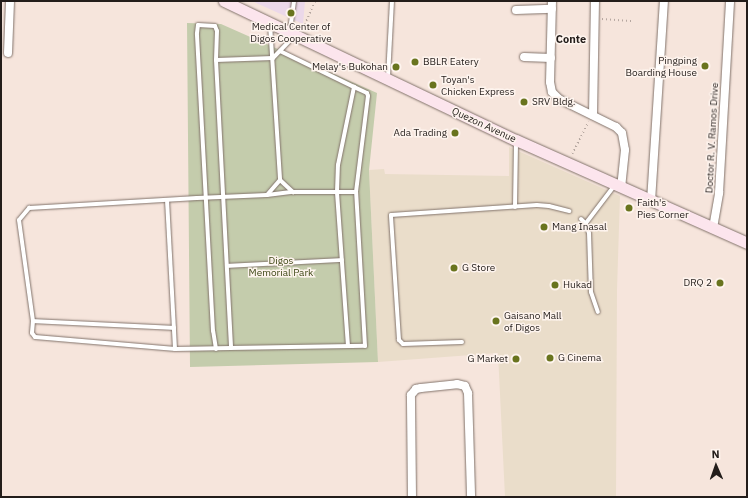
<!DOCTYPE html>
<style>
body{margin:0}
#map{position:relative;width:748px;height:498px;overflow:hidden;background:#f6e5dc;font-family:"IBM Plex Sans",sans-serif}
div>[style]{position:absolute}
[style*='--x']{left:calc(var(--x)*1px);top:calc(var(--y)*1px);width:calc(var(--w)*1px);rotate:calc(var(--a)*1deg)}
.commercial>*{inset:0;background:#eaddca}
.medical>*{inset:0;background:#ebd8e9}
.green>*{inset:0;background:#c4ccac}
.path>*{height:1.5px;margin-top:-0.75px;transform-origin:0;background:repeating-linear-gradient(90deg,#b5a7a0 0 1px,transparent 0 4px)}
.roads{filter:drop-shadow(0 0 1px #82736b) drop-shadow(0 0 1px #82736b)}
.service>*{height:4px;margin:-2px;padding:0 2px;transform-origin:2px;border-radius:2px;background:#fff}
.minor>*{height:8px;margin:-4px;padding:0 4px;transform-origin:4px;border-radius:4px;background:#fff}
.secondary>*{height:11px;margin:-5.5px;padding:0 5.5px;transform-origin:5.5px;border-radius:5.5px;background:#fce5ed}
.dots>*{width:11px;height:11px;translate:-50% -50%;box-sizing:border-box;border:2px solid #fef4ee;border-radius:50%}
span{translate:-50% -50%;white-space:nowrap;text-align:center;line-height:1.15;-webkit-text-stroke:3px #fef4ee;paint-order:stroke}
.poi-label{font-size:10px;color:#231d1a}
.right{translate:-100% -50%;text-align:right}
.left{translate:0 -50%;text-align:left}
.street-label{font-size:10px;color:#231d1a}
.park-label{font-size:10px;color:#3b4513}
.neighbourhood-label{font-size:11px;color:#231d1a;font-weight:700}
.frame{position:absolute;inset:0;border:2px solid #231d1a;pointer-events:none}
.north{position:absolute;left:696px;top:446px;width:40px;height:40px;-webkit-text-stroke:3px #fef4ee;paint-order:stroke;rotate:358deg;font-size:11px;font-weight:700;line-height:16px;text-align:center;color:#231d1a}
.north::after{content:'';display:block;margin:auto;width:14px;height:18px;background:#231d1a;clip-path:polygon(50% 0,100% 100%,50% 72%,0 100%)}
</style>
<div id="map">
<div class="commercial">
<div style="clip-path:polygon(509px 147px,620px 196px,617px 290px,616px 497px,505px 497px,498px 353px,378px 362px,369px 170px,384px 169px,385px 174px,509px 176px)"></div>
</div>
<div class="medical">
<div style="clip-path:polygon(252px 1px,305px 1px,303px 24px)"></div>
</div>
<div class="green">
<div style="clip-path:polygon(187px 23px,221px 24px,377px 93px,369px 170px,378px 362px,190px 367px)"></div>
</div>
<div class="path">
<div style="--x:602;--y:19;--w:32;--a:4"></div>
<div style="--x:303;--y:28;--w:30;--a:-66"></div>
<div style="--x:572;--y:154;--w:36;--a:-63"></div>
</div>
<div class="roads">
<div class="service">
<div style="--x:270;--y:24;--w:156;--a:86.3"></div>
<div style="--x:290;--y:30;--w:29;--a:-82"></div>
<div style="--x:216;--y:60;--w:57;--a:-2"></div>
<div style="--x:273;--y:58;--w:30;--a:-46"></div>
<div style="--x:388;--y:77;--w:76;--a:-87"></div>
<div style="--x:267;--y:195;--w:26;--a:-7"></div>
<div style="--x:167;--y:200;--w:128;--a:86.9"></div>
<div style="--x:174;--y:328;--w:141;--a:-177.2"></div>
<div style="--x:33;--y:321;--w:102;--a:-97.9"></div>
<div style="--x:19;--y:220;--w:16;--a:-50"></div>
<div style="--x:29;--y:208;--w:168;--a:-3.4"></div>
<div style="--x:197;--y:198;--w:70;--a:-2.5"></div>
<div style="--x:267;--y:195;--w:20;--a:-49"></div>
<div style="--x:280;--y:180;--w:18;--a:43"></div>
<div style="--x:293;--y:192;--w:63;--a:0"></div>
<div style="--x:515;--y:207;--w:66;--a:-89.1"></div>
<div style="--x:581;--y:219;--w:7;--a:45"></div>
<div style="--x:586;--y:224;--w:9;--a:72"></div>
<div style="--x:589;--y:233;--w:59;--a:88.1"></div>
<div style="--x:591;--y:292;--w:21;--a:71"></div>
<div style="--x:586;--y:223;--w:48;--a:-52.7"></div>
<div style="--x:227;--y:266;--w:115;--a:-3"></div>
<div style="--x:33;--y:321;--w:12;--a:95"></div>
<div style="--x:32;--y:333;--w:5;--a:53"></div>
<div style="--x:35;--y:337;--w:141;--a:4.9"></div>
<div style="--x:175;--y:349;--w:21;--a:-93"></div>
<div style="--x:462;--y:342;--w:59;--a:178.1"></div>
<div style="--x:403;--y:344;--w:6;--a:-135"></div>
<div style="--x:399;--y:340;--w:125;--a:-93.7"></div>
<div style="--x:391;--y:215;--w:146;--a:-3.9"></div>
<div style="--x:537;--y:205;--w:12;--a:5"></div>
<div style="--x:549;--y:206;--w:21;--a:14"></div>
<div style="--x:348;--y:346;--w:154;--a:-94.1"></div>
<div style="--x:337;--y:192;--w:27;--a:-88"></div>
<div style="--x:338;--y:165;--w:80;--a:-78.4"></div>
<div style="--x:175;--y:349;--w:56;--a:-1"></div>
<div style="--x:216;--y:349;--w:18;--a:-99"></div>
<div style="--x:213;--y:331;--w:298;--a:-93.1"></div>
<div style="--x:197;--y:33;--w:8;--a:-83"></div>
<div style="--x:198;--y:25;--w:17;--a:3"></div>
<div style="--x:215;--y:26;--w:5;--a:68"></div>
<div style="--x:217;--y:31;--w:29;--a:92"></div>
<div style="--x:216;--y:60;--w:288;--a:87"></div>
<div style="--x:231;--y:348;--w:134;--a:-0.9"></div>
<div style="--x:365;--y:346;--w:154;--a:-93.3"></div>
<div style="--x:356;--y:192;--w:97;--a:-82.9"></div>
<div style="--x:368;--y:96;--w:3;--a:-108"></div>
<div style="--x:367;--y:93;--w:14;--a:-155"></div>
<div style="--x:354;--y:87;--w:82;--a:-154.1"></div>
</div>
<div class="minor">
<div style="--x:552;--y:1;--w:81;--a:91.4"></div>
<div style="--x:550;--y:82;--w:10;--a:79"></div>
<div style="--x:552;--y:92;--w:10;--a:45"></div>
<div style="--x:559;--y:99;--w:64;--a:26.2"></div>
<div style="--x:616;--y:127;--w:8;--a:45"></div>
<div style="--x:622;--y:133;--w:17;--a:80"></div>
<div style="--x:625;--y:150;--w:37;--a:96"></div>
<div style="--x:516;--y:10;--w:36;--a:-2"></div>
<div style="--x:8;--y:53;--w:52;--a:-87.8"></div>
<div style="--x:524;--y:57;--w:27;--a:2"></div>
<div style="--x:593;--y:115;--w:114;--a:-89"></div>
<div style="--x:651;--y:201;--w:200;--a:-86.3"></div>
<div style="--x:713;--y:228;--w:36;--a:-80"></div>
<div style="--x:719;--y:193;--w:192;--a:-86.7"></div>
<div style="--x:412;--y:497;--w:102;--a:-90.6"></div>
<div style="--x:411;--y:395;--w:8;--a:-50"></div>
<div style="--x:416;--y:389;--w:5;--a:-11"></div>
<div style="--x:421;--y:388;--w:36;--a:-6"></div>
<div style="--x:457;--y:384;--w:8;--a:14"></div>
<div style="--x:465;--y:386;--w:8;--a:67"></div>
<div style="--x:468;--y:393;--w:104;--a:88.3"></div>
</div>
<div class="secondary">
<div style="--x:224;--y:1;--w:323;--a:25.5"></div>
<div style="--x:516;--y:140;--w:253;--a:24"></div>
</div>
</div>
<div class="dots">
<div style="left:291px;top:13px;background:#69741e"></div>
<div style="left:415px;top:62px;background:#69741e"></div>
<div style="left:705px;top:66px;background:#69741e"></div>
<div style="left:396px;top:67px;background:#69741e"></div>
<div style="left:433px;top:85px;background:#69741e"></div>
<div style="left:524px;top:102px;background:#69741e"></div>
<div style="left:455px;top:133px;background:#69741e"></div>
<div style="left:629px;top:208px;background:#69741e"></div>
<div style="left:544px;top:227px;background:#69741e"></div>
<div style="left:454px;top:268px;background:#69741e"></div>
<div style="left:720px;top:283px;background:#69741e"></div>
<div style="left:555px;top:285px;background:#69741e"></div>
<div style="left:496px;top:321px;background:#69741e"></div>
<div style="left:550px;top:358px;background:#69741e"></div>
<div style="left:516px;top:359px;background:#69741e"></div>
</div>
<div class="poi-label">
<span style="left:291px;top:32px">Medical Center of<br>Digos Cooperative</span>
<span class="right" style="left:697px;top:66px">Pingping<br>Boarding House</span>
<span class="left" style="left:423px;top:62px">BBLR Eatery</span>
<span class="right" style="left:388px;top:67px">Melay's Bukohan</span>
<span class="left" style="left:441px;top:85px">Toyan's<br>Chicken Express</span>
<span class="left" style="left:532px;top:102px">SRV Bldg.</span>
<span class="right" style="left:447px;top:133px">Ada Trading</span>
<span class="left" style="left:637px;top:208px">Faith's<br>Pies Corner</span>
<span class="left" style="left:552px;top:227px">Mang Inasal</span>
<span class="left" style="left:462px;top:268px">G Store</span>
<span class="right" style="left:712px;top:283px">DRQ 2</span>
<span class="left" style="left:563px;top:285px">Hukad</span>
<span class="left" style="left:504px;top:321px">Gaisano Mall<br>of Digos</span>
<span class="left" style="left:558px;top:358px">G Cinema</span>
<span class="right" style="left:508px;top:359px">G Market</span>
</div>
<div class="street-label">
<span style="left:484px;top:125px;rotate:25deg">Quezon Avenue</span>
<span style="left:712px;top:138px;rotate:-87deg">Doctor R. V. Ramos Drive</span>
</div>
<div class="park-label">
<span style="left:281px;top:266px">Digos<br>Memorial Park</span>
</div>
<div class="neighbourhood-label">
<span style="left:571px;top:39px">Conte</span>
</div>
<div class="frame"></div>
<div class="north">N</div>
</div>
